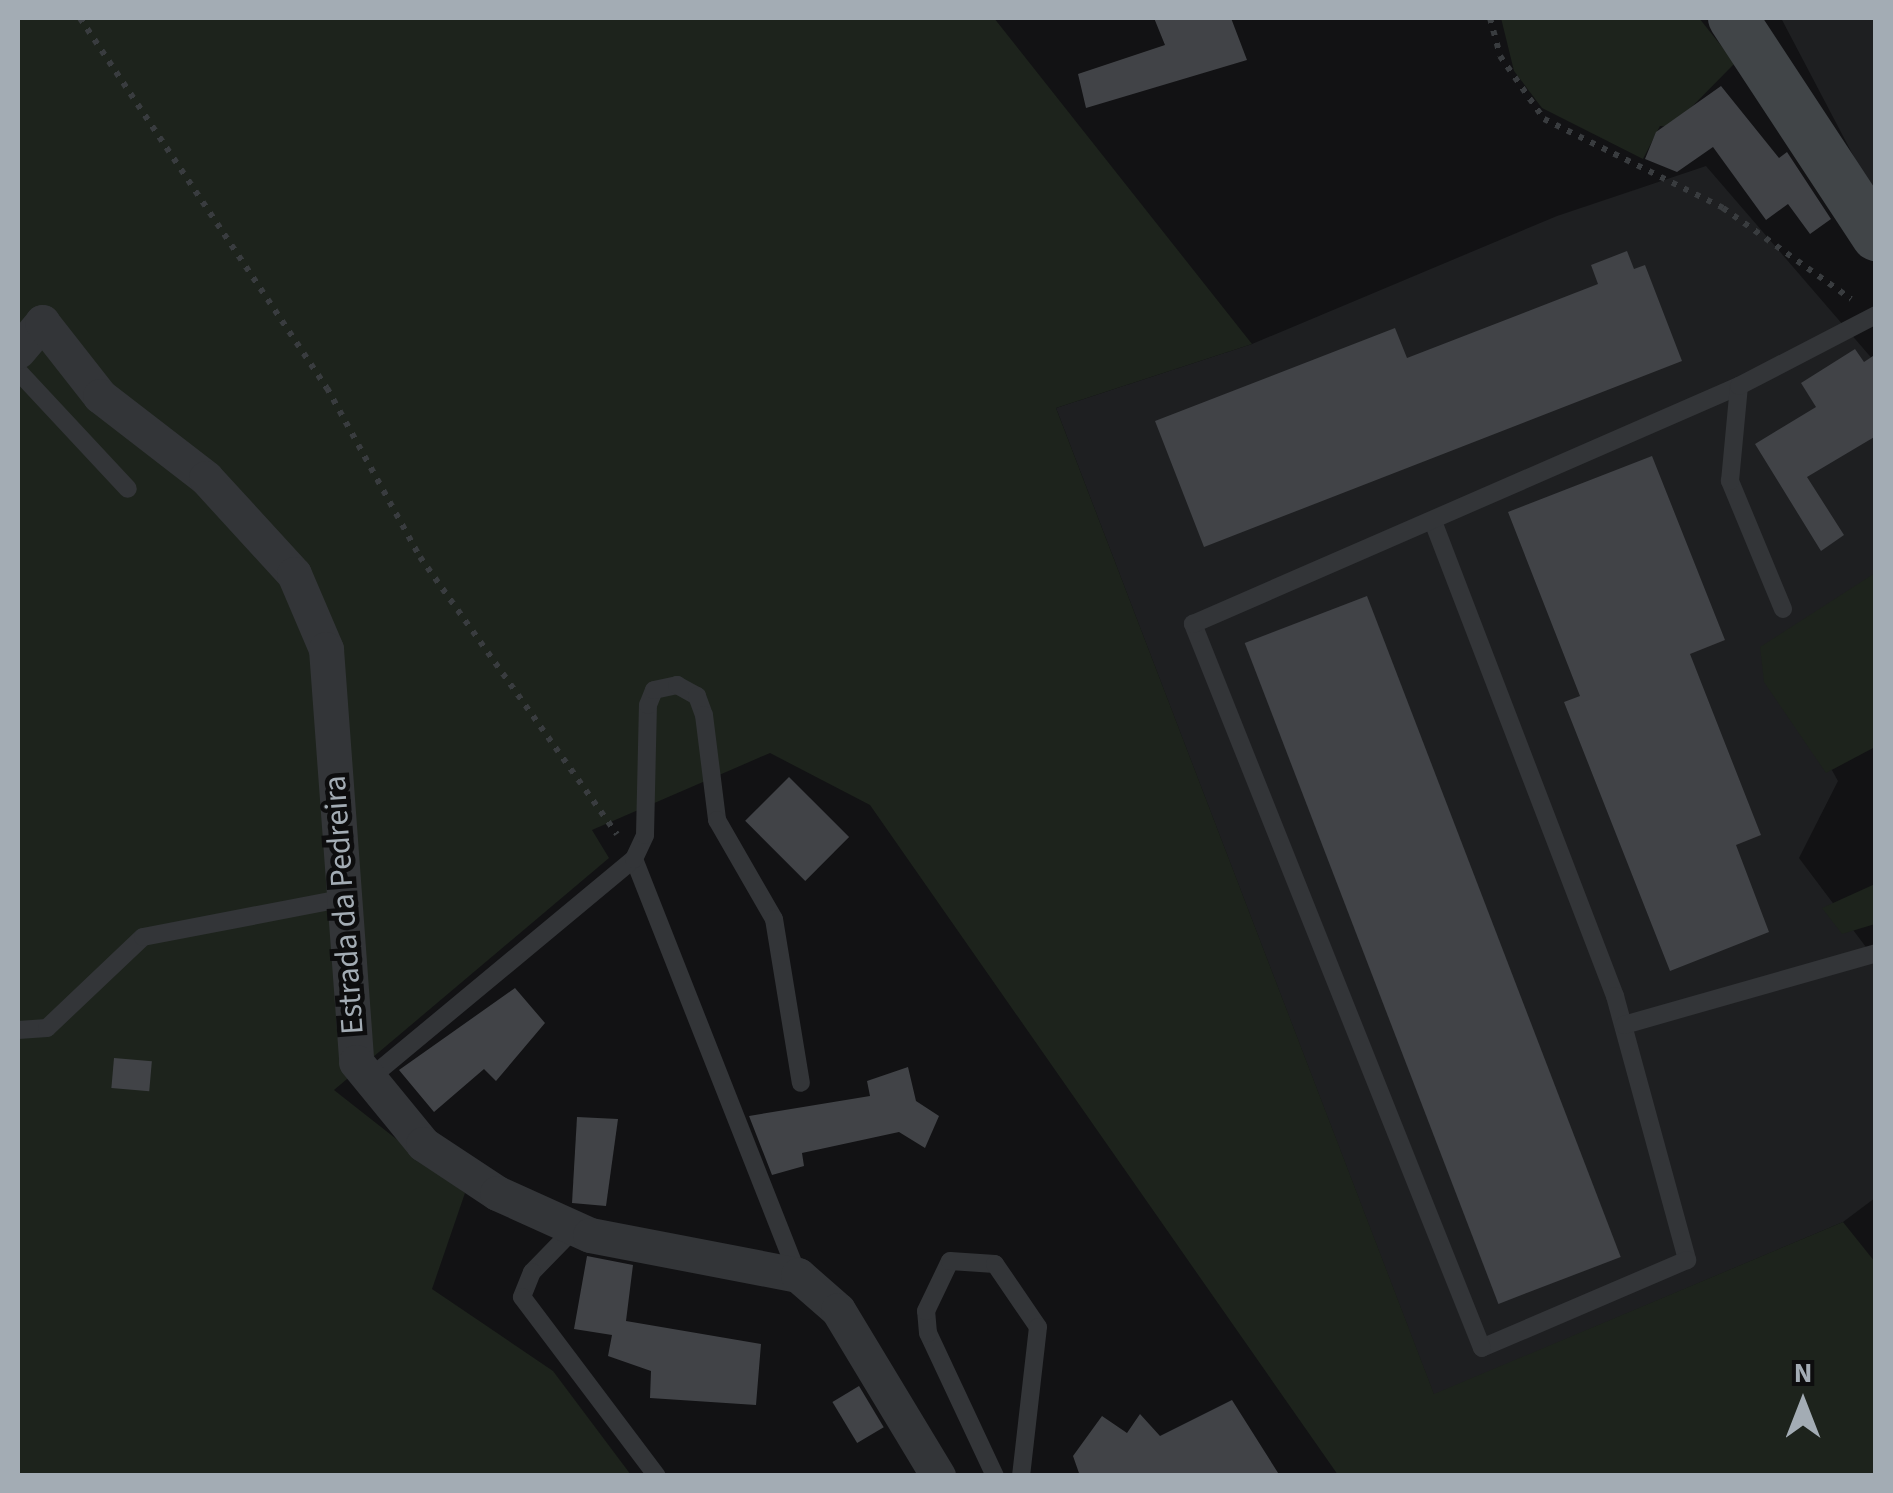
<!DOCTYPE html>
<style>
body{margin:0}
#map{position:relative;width:1893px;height:1493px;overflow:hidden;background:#121214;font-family:"Source Sans 3",sans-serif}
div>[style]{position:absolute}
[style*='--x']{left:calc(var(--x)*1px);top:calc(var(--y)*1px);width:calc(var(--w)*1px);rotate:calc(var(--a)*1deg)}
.built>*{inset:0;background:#1e1f21}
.green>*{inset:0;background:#1d231c}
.building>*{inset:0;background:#414347;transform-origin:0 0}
.path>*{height:6px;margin-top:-3px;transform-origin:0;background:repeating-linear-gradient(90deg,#393c3f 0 5px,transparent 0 13px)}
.lane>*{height:18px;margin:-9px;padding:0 9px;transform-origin:9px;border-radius:9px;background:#333538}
.street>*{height:35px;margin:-17.5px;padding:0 17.5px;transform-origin:17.5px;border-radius:17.5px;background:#333538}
.secondary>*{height:50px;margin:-25px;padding:0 25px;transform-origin:25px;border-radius:25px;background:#414548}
span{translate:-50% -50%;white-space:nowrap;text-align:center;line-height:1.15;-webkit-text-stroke:9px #0d0d0e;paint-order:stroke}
.street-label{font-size:32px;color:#a3acb4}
.frame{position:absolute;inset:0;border:20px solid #a3acb4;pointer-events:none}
.north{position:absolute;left:1753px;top:1353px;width:100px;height:100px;-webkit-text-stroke:8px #0d0d0e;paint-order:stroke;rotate:0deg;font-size:28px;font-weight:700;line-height:40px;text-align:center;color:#a3acb4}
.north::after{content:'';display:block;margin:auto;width:35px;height:45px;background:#a3acb4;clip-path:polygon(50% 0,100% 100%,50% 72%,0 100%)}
</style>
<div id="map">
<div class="built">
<div style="clip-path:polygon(1781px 18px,1875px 18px,1875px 197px)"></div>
<div style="clip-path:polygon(1706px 166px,1875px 362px,1875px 585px,1768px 655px,1838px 781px,1799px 858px,1875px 959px,1875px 1198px,1843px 1222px,1434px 1395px,1056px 408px,1252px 344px,1557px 216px)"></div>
</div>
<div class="green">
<div style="clip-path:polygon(18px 18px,994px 18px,1252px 344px,1056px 408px,1434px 1394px,1843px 1222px,1875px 1262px,1875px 1475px,1338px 1475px,870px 805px,770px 753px,592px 830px,609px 858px,334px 1090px,465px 1193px,432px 1289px,553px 1371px,631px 1475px,18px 1475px)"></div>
<div style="clip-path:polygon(1501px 18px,1699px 18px,1735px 63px,1672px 127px,1660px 126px,1643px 159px,1542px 108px,1514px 71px)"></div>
<div style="clip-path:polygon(1875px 573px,1875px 747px,1826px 773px,1764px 682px,1760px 647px)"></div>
<div style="clip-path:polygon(1875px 884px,1875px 924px,1842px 934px,1822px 908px)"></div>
</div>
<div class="building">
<div style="clip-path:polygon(1154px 18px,1231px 18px,1247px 60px,1086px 108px,1078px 74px,1165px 45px)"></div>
<div style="clip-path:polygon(1721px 86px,1779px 158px,1787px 152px,1831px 219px,1810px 234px,1788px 204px,1766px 220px,1713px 147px,1677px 172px,1645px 159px,1656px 132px)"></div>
<div style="clip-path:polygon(1627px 251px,1634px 269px,1645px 265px,1682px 361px,1204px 547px,1155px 421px,1395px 328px,1407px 358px,1598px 284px,1591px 265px)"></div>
<div style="clip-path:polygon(1855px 349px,1864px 362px,1876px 354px,1876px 436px,1807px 477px,1844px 535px,1821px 551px,1755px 444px,1816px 407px,1801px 383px)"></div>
<div style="clip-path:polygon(1652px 456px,1725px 640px,1690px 654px,1761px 835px,1736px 845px,1769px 932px,1670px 971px,1564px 702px,1580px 696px,1508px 512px)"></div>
<div style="left:1367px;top:596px;width:708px;height:131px;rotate:69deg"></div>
<div style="left:789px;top:777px;width:85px;height:62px;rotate:45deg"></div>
<div style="clip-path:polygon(515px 988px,545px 1023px,496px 1081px,484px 1069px,434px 1112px,399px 1070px)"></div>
<div style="left:114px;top:1058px;width:38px;height:30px;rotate:5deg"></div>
<div style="clip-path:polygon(908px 1067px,916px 1101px,939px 1116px,925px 1148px,899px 1132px,802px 1153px,804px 1166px,772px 1175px,749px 1116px,870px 1096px,867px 1081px)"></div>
<div style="clip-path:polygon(577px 1117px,618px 1119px,606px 1206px,572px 1203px)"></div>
<div style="clip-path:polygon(587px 1256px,633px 1265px,626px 1321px,761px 1344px,756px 1405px,650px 1398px,651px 1371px,608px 1356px,612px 1335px,574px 1329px)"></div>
<div style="left:859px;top:1386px;width:48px;height:31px;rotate:59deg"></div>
<div style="clip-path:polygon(1232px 1400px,1280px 1476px,1080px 1476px,1073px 1456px,1102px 1416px,1127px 1433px,1140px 1414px,1160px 1436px)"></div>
</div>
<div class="path">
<div style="--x:80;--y:18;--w:445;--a:56.3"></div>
<div style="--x:327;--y:388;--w:193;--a:61.2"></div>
<div style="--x:420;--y:557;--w:340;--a:54.6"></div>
<div style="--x:1490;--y:18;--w:39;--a:75"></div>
<div style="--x:1500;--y:56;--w:77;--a:55.1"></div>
<div style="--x:1544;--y:119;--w:200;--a:26.4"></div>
<div style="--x:1723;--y:208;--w:157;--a:35.4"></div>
</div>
<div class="lane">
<div style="--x:18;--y:371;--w:161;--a:47"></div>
<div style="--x:1434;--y:524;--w:506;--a:69.02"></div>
<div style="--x:1615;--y:996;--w:274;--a:74.7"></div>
<div style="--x:1687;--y:1260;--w:223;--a:156.8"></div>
<div style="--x:1482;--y:1348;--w:780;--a:-111.76"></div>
<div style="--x:1193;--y:624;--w:596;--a:-23.55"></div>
<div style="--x:1783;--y:609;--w:139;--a:-112.5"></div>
<div style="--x:1730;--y:481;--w:95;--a:-84.6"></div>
<div style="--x:1739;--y:386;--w:154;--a:-27.4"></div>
<div style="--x:634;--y:859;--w:447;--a:68.5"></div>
<div style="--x:1624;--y:1025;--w:262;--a:-15.9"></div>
<div style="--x:18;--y:1030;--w:29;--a:-4"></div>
<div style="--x:47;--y:1028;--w:132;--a:-43.5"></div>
<div style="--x:143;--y:937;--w:201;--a:-10.9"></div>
<div style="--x:370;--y:1078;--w:343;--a:-39.7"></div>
<div style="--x:634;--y:859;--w:26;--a:-65"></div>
<div style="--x:645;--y:835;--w:130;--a:-88.7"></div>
<div style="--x:648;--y:705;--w:16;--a:-68"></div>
<div style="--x:654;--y:690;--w:24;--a:-12"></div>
<div style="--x:677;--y:685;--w:23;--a:29"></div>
<div style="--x:697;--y:696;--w:20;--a:70"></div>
<div style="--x:704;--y:715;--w:106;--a:82.9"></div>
<div style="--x:717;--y:820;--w:114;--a:60.1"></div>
<div style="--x:774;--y:919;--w:166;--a:80.7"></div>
<div style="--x:574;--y:1229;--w:60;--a:134.3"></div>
<div style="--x:532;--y:1272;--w:27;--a:112"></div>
<div style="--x:522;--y:1297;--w:224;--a:53"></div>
<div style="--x:995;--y:1476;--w:158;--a:-115.1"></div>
<div style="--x:928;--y:1333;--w:22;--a:-95"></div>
<div style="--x:926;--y:1311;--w:55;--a:-64.4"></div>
<div style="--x:950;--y:1261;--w:45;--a:3.8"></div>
<div style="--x:995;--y:1264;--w:76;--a:55.7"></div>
<div style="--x:1038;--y:1327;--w:150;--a:96.5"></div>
</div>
<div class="street">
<div style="--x:18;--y:351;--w:38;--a:-50"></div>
<div style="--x:42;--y:322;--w:94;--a:51.9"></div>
<div style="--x:100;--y:396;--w:134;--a:37.7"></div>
<div style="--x:206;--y:478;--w:130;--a:47.5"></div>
<div style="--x:294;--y:574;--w:82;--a:66.9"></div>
<div style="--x:326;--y:649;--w:414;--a:85.8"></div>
<div style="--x:356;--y:1062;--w:106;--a:50.7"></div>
<div style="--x:423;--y:1144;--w:89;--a:33.5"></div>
<div style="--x:497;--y:1193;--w:102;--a:24.3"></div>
<div style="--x:590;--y:1235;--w:212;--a:10.9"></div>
<div style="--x:798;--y:1275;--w:53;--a:41.2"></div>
<div style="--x:838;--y:1310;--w:194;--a:58.9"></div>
</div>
<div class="secondary">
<div style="--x:1733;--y:18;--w:261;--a:56.7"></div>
</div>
<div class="street-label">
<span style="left:344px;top:905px;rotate:-94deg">Estrada da Pedreira</span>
</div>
<div class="frame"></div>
<div class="north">N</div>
</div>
